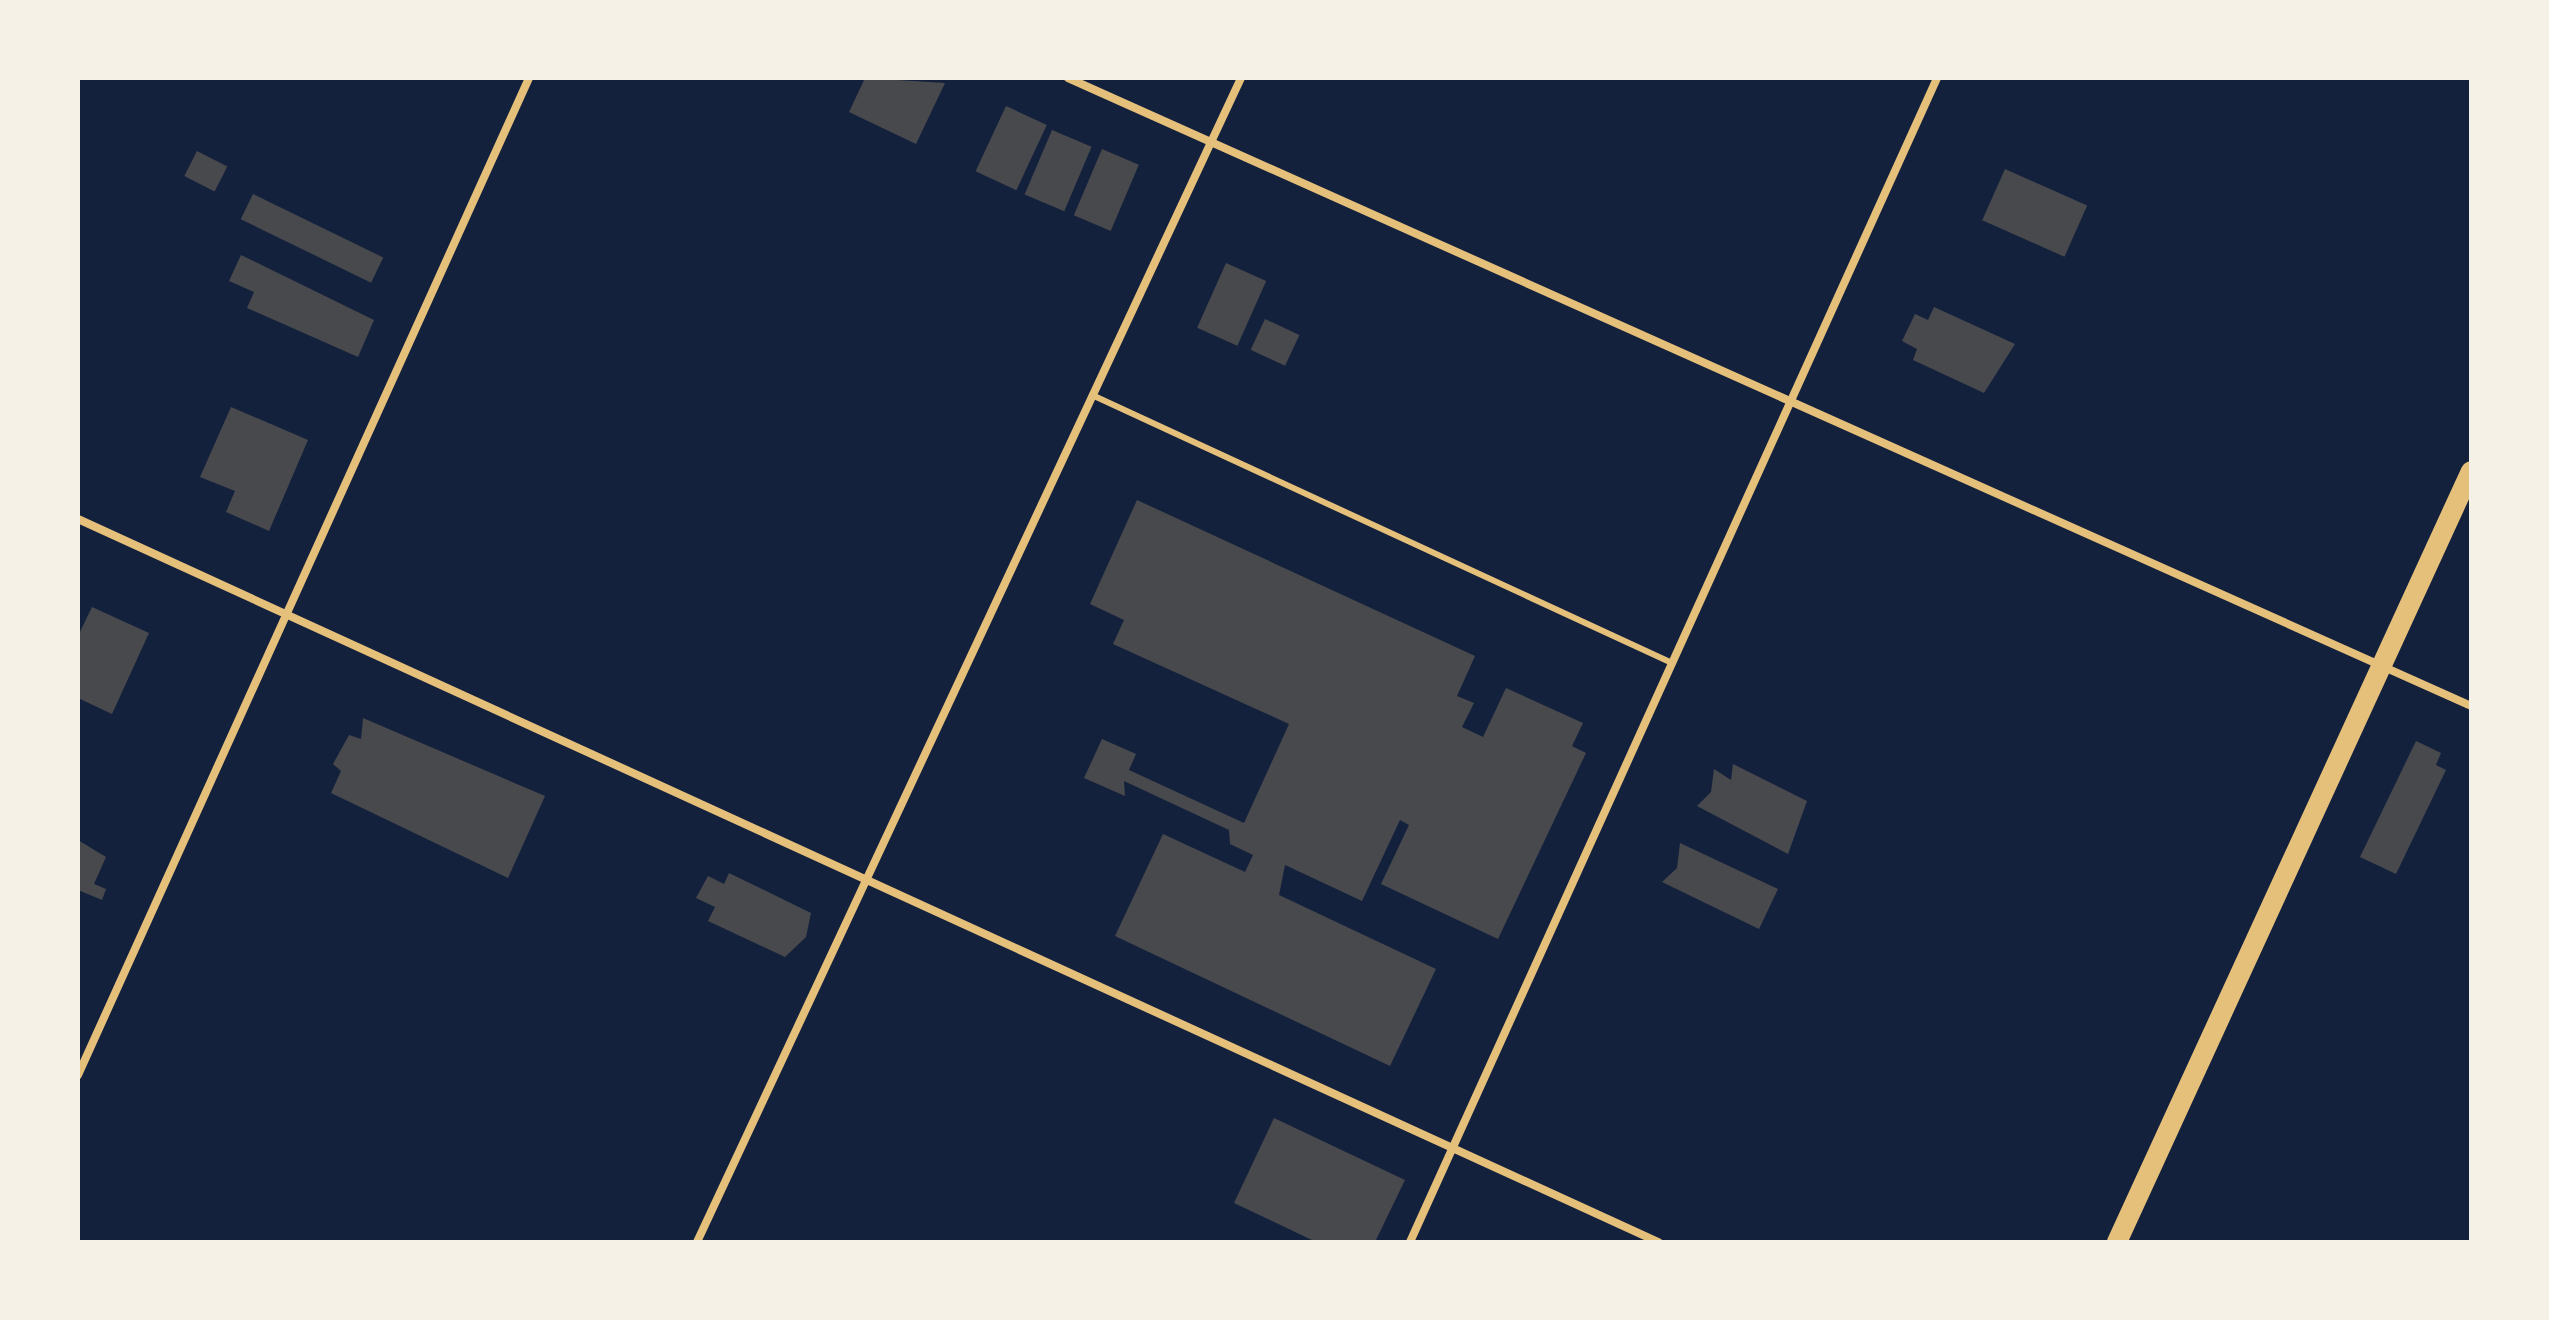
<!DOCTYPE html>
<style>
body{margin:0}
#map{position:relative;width:2549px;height:1320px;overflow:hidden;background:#14213d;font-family:Roboto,sans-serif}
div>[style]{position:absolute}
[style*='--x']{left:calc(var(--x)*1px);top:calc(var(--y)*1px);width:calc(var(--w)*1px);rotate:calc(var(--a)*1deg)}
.building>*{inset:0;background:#48494c;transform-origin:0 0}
.service>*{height:6px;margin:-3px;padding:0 3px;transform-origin:3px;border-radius:3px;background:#e5c07b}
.minor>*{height:8px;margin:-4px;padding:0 4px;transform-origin:4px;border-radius:4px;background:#e5c07b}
.primary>*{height:20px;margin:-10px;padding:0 10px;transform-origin:10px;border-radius:10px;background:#e5c07b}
span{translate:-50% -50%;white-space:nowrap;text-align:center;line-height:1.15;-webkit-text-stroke:6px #f6f1e7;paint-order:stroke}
.frame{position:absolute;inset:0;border:80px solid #f6f1e7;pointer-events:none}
</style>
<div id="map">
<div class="building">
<div style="clip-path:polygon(865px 78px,945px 83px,916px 144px,849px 112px)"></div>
<div style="left:1006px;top:106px;width:45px;height:72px;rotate:25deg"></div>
<div style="left:1052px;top:130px;width:43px;height:70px;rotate:23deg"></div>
<div style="left:1102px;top:149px;width:40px;height:72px;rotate:23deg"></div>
<div style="left:197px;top:151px;width:34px;height:28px;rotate:27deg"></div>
<div style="left:2005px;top:169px;width:90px;height:56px;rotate:24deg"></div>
<div style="left:253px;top:194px;width:145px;height:28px;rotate:26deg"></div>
<div style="clip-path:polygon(241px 255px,374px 320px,358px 357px,247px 308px,254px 292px,229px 281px)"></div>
<div style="left:1226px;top:263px;width:44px;height:71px;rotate:24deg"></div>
<div style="clip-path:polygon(1934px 307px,2015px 344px,1984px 393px,1913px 360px,1917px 349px,1902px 341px,1915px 314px,1928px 320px)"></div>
<div style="left:1265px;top:319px;width:38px;height:34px;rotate:25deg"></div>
<div style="clip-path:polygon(231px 407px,308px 440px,269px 531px,226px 512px,235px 491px,200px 477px)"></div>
<div style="clip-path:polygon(1137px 500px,1475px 656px,1457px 696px,1474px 703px,1462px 727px,1483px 737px,1506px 688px,1583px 723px,1572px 746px,1586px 753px,1498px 939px,1381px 884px,1409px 825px,1400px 820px,1362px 901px,1285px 865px,1279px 895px,1436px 969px,1390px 1066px,1115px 936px,1163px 834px,1245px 872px,1253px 855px,1230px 844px,1229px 830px,1124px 781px,1125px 796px,1084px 778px,1102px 739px,1136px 754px,1129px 770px,1244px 823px,1289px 724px,1113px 644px,1124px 620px,1090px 604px)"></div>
<div style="clip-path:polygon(92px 607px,149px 633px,112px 714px,78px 698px,78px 636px)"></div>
<div style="clip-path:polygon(363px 718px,545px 796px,508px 878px,331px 793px,341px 771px,333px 764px,349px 735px,361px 739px)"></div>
<div style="clip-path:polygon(2416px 741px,2441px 753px,2436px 765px,2446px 770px,2396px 874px,2360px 857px)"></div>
<div style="clip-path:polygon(1733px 764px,1807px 801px,1788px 854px,1697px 806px,1711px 792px,1714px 769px,1731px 780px)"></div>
<div style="clip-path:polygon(78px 840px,106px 857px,94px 884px,106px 889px,102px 900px,78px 890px)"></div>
<div style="clip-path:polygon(1680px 843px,1778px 889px,1759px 929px,1662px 882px,1677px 868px)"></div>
<div style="clip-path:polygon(729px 873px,811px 913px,806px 937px,785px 957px,708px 921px,715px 907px,696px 898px,708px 876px,724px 884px)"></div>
<div style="clip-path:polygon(1274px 1118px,1405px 1180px,1375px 1242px,1316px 1242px,1234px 1203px)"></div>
</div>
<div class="service">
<div style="--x:1092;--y:395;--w:639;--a:24.8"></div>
</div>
<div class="minor">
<div style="--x:1068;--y:78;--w:1537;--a:24.11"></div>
<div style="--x:78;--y:519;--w:1738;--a:24.59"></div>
<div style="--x:78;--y:1075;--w:1094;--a:-65.66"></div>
<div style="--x:697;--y:1242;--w:1285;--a:-64.95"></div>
<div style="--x:1410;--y:1242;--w:1278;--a:-65.64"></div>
</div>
<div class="primary">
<div style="--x:2117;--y:1242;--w:848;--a:-65.34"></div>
</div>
<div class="frame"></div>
</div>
